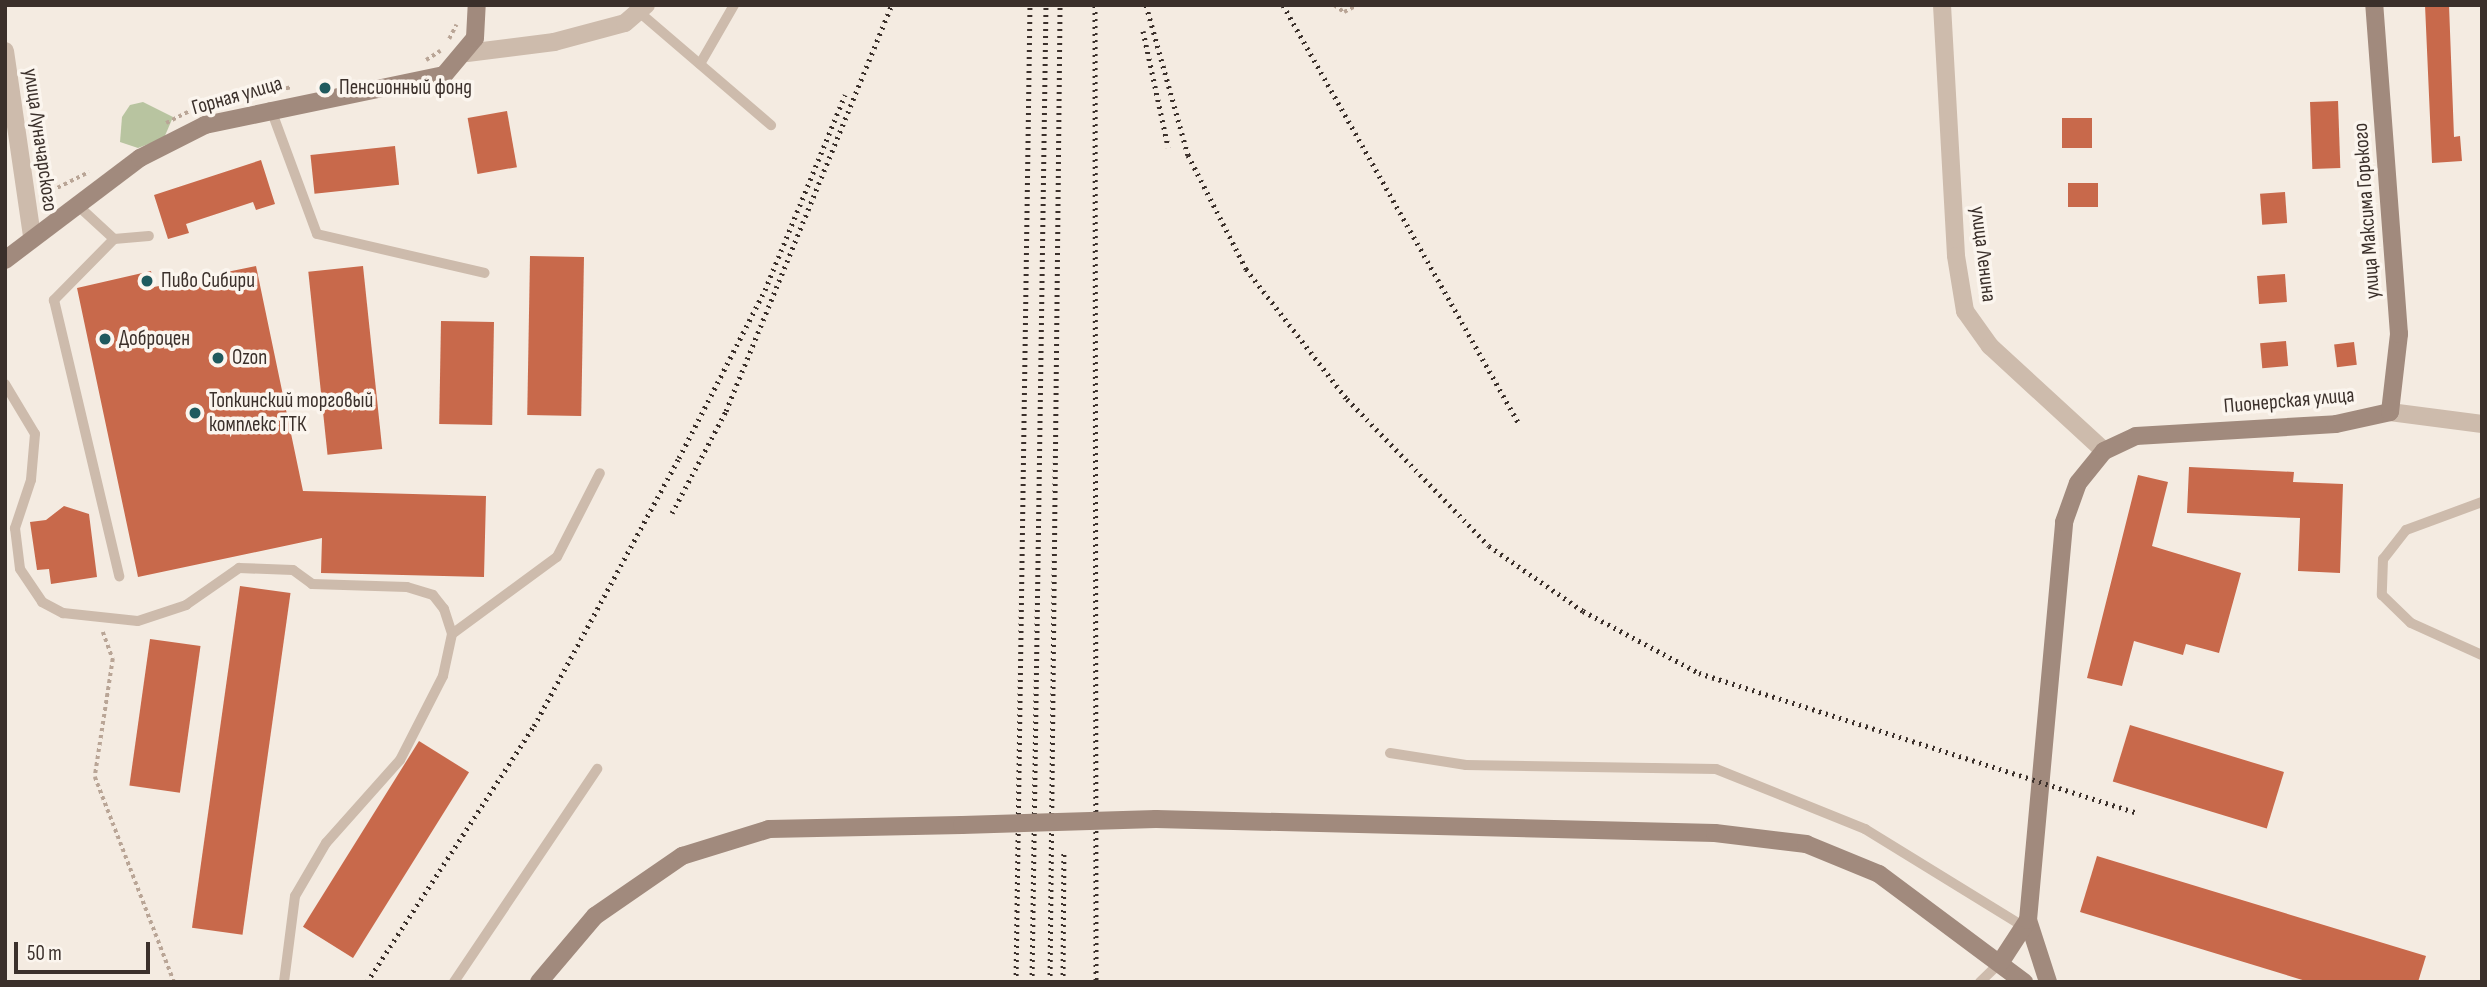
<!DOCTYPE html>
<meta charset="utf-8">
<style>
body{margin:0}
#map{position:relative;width:2487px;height:987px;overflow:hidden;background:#f4ebe1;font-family:"Sofia Sans Condensed",sans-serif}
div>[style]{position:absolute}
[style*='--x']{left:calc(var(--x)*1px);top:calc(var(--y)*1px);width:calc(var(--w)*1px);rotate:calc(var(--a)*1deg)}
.green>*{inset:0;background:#b8c4a0}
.building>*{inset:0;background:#c8694b;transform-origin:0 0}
.path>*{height:3.5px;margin-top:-1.75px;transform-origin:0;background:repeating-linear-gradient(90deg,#b9a596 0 3.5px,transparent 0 7px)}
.lane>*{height:10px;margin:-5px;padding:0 5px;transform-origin:5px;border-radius:5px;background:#cdbbac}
.street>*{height:18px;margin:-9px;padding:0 9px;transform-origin:9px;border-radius:9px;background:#cdbbac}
.secondary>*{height:18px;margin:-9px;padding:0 9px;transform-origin:9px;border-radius:9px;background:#a18a7d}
.rail>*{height:5px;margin-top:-2.5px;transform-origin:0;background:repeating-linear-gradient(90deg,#3b302b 0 2px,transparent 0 7px)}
.secondary-bridge>*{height:18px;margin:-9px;padding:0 9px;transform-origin:9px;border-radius:9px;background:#a18a7d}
.dots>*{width:19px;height:19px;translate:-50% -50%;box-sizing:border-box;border:4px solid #fbf5ee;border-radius:50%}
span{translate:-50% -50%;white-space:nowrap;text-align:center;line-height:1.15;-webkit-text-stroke:7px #fbf5ee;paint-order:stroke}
.poi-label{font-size:21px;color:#3b302b}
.left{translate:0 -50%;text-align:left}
.street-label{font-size:21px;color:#3b302b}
.frame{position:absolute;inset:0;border:7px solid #3b302b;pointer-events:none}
.scale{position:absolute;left:14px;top:942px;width:136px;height:32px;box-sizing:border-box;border:4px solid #3b302b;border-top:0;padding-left:9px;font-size:21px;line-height:24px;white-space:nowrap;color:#3b302b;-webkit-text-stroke:5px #fbf5ee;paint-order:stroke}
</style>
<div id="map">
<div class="green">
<div style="clip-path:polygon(143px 102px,173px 117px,164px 138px,138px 148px,120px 142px,122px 117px,130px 105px)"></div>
</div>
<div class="building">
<div style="clip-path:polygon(2425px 5px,2449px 5px,2454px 137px,2460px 136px,2462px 161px,2432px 163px)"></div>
<div style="left:2338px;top:101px;width:67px;height:28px;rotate:88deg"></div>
<div style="left:507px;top:111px;width:57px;height:40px;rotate:80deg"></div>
<div style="left:2092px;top:118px;width:30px;height:30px;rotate:90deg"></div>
<div style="left:395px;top:146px;width:39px;height:85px;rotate:84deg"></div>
<div style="clip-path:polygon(261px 160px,275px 204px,256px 210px,253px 202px,186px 224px,189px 233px,168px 239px,154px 195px)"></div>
<div style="left:2098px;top:183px;width:24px;height:30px;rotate:90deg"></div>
<div style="left:2285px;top:192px;width:31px;height:25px;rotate:86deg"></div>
<div style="left:530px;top:256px;width:54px;height:159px;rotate:1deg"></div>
<div style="clip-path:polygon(256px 266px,303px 491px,486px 496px,484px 577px,321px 573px,322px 538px,138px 577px,77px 288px,151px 271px,154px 287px)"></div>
<div style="left:363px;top:266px;width:184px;height:55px;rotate:84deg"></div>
<div style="left:2285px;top:274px;width:28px;height:28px;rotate:86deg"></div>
<div style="left:441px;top:321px;width:53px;height:103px;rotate:1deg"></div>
<div style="left:2286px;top:341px;width:25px;height:26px;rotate:85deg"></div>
<div style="left:2354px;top:342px;width:23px;height:20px;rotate:83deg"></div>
<div style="clip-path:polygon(2189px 467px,2294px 472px,2293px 482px,2343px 484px,2340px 573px,2298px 571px,2300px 518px,2187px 513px)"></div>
<div style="clip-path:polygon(2138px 475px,2168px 482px,2152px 546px,2241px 573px,2219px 653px,2186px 644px,2183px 655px,2134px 641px,2122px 686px,2087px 678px)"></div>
<div style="clip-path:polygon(64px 506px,89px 514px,97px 577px,51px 584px,49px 569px,37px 570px,30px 522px,46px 520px)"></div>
<div style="left:240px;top:586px;width:51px;height:345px;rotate:8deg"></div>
<div style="left:150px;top:639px;width:51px;height:148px;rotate:8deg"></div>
<div style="left:2130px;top:725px;width:161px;height:59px;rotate:17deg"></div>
<div style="left:419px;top:741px;width:59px;height:219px;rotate:32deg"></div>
<div style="clip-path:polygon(2097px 856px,2426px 956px,2418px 982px,2309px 982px,2080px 912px)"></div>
</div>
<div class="path">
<div style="--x:1334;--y:5;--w:12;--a:35"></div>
<div style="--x:1344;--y:12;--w:15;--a:-28"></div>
<div style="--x:449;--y:39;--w:16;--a:-63"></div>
<div style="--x:426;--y:60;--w:17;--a:-33"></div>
<div style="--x:204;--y:106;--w:90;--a:-12.2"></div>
<div style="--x:166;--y:123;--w:27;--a:-27"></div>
<div style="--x:45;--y:194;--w:49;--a:-26.6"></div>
<div style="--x:103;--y:632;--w:29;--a:70"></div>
<div style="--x:113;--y:659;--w:119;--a:98.7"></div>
<div style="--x:95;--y:777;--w:220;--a:68.9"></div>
</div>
<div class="lane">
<div style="--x:639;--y:12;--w:174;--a:40.6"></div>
<div style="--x:700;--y:64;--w:68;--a:-60"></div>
<div style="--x:270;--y:107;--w:135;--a:69.7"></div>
<div style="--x:317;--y:234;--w:172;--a:13.1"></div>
<div style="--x:75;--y:203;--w:53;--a:42.7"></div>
<div style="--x:114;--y:239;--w:35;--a:-5"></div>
<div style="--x:114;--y:239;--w:86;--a:134.5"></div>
<div style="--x:54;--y:300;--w:284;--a:76.7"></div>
<div style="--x:5;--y:384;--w:58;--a:59"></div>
<div style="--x:35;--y:434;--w:46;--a:95"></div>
<div style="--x:31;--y:480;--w:51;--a:108.4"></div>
<div style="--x:15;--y:528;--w:41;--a:83"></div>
<div style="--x:20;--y:569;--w:40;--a:56"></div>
<div style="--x:42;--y:602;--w:24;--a:28"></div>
<div style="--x:63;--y:613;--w:75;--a:6.1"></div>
<div style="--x:138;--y:621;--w:51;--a:-18.4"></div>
<div style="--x:186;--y:605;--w:65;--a:-34.9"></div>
<div style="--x:239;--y:568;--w:54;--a:2.1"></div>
<div style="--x:293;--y:570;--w:24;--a:36"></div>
<div style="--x:312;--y:584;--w:95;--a:1.8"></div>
<div style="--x:407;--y:587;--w:27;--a:17"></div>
<div style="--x:433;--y:595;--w:18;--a:52"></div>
<div style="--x:444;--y:609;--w:26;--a:72"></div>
<div style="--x:452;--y:634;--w:43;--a:102.1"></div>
<div style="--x:443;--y:676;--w:94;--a:117.1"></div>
<div style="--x:400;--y:760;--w:111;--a:131.7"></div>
<div style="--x:326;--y:843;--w:61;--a:120.3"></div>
<div style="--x:295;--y:896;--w:87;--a:97.3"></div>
<div style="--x:2482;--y:502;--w:81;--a:159.8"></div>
<div style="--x:2406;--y:530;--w:37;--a:128"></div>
<div style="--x:2383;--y:559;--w:36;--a:92"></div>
<div style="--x:2382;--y:595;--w:40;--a:44"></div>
<div style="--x:2411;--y:623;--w:78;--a:24.3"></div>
<div style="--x:452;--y:634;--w:130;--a:-36.3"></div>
<div style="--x:557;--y:557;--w:94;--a:-62.9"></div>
<div style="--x:1390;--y:753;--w:77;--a:9"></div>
<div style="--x:1466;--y:765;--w:250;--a:0.9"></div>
<div style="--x:1716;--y:769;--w:161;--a:21.9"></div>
<div style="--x:1865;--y:829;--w:189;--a:31.6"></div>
<div style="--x:454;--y:982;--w:257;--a:-56.1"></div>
<div style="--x:1980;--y:982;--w:28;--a:-44"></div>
</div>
<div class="street">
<div style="--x:1942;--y:5;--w:251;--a:86.8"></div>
<div style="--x:1956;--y:256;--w:56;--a:80.7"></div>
<div style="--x:1965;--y:311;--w:43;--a:54.5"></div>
<div style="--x:1990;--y:346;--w:155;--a:42.6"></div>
<div style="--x:5;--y:51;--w:186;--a:81.7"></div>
<div style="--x:467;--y:53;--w:88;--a:-7.2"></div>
<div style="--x:554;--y:42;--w:73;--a:-15"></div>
<div style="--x:625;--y:23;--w:28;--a:-41"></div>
<div style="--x:2390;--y:412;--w:93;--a:7.4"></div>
</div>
<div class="secondary">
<div style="--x:5;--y:260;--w:169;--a:-37.1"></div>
<div style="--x:140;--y:158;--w:73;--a:-26.9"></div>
<div style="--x:205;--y:125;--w:244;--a:-11.8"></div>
<div style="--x:444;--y:75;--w:48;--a:-50"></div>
<div style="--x:475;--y:38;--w:33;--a:-87"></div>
<div style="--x:1156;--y:819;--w:559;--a:1.43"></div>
<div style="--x:1715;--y:833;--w:92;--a:6.9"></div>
<div style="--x:1806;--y:844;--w:79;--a:22.3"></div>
<div style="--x:1879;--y:874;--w:181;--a:36.7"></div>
<div style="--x:2028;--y:920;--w:65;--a:72.1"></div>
<div style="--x:2000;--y:963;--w:51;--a:-56.9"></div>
<div style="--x:2028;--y:920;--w:400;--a:-84.8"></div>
<div style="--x:2064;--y:522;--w:41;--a:-70.3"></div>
<div style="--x:2078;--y:483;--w:41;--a:-50.9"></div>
<div style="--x:2104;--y:451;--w:35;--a:-25"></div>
<div style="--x:2136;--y:436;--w:200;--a:-3.4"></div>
<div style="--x:2336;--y:424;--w:55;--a:-12.5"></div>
<div style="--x:2390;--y:412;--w:79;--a:-83.4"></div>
<div style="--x:2399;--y:334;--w:330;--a:-94.3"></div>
<div style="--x:539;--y:982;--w:87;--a:-49.7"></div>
<div style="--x:595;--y:916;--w:106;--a:-34.6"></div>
<div style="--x:682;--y:856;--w:91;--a:-17.2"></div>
<div style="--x:769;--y:829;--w:193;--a:-1.2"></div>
</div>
<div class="rail">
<div style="--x:1095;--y:5;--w:977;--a:89.94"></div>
<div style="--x:1146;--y:5;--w:156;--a:74.4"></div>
<div style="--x:1188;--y:155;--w:128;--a:63"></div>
<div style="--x:1246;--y:269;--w:165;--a:52.2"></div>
<div style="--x:1347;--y:399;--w:204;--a:46"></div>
<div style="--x:1489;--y:546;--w:114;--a:34.7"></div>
<div style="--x:1583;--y:611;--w:132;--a:28.1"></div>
<div style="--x:1699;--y:673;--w:460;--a:17.7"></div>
<div style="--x:1283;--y:5;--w:481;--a:60.6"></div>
<div style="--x:1143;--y:31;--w:119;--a:77.8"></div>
<div style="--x:672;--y:513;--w:115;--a:-62.1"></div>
<div style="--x:726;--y:411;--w:439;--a:-67.8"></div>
<div style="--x:367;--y:982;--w:306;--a:-56.9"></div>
<div style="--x:534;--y:726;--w:305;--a:-61.6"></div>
<div style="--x:679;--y:458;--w:189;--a:-62.9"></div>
<div style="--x:765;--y:290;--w:211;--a:-67.7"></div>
<div style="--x:1016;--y:982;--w:977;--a:-89.18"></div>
<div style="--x:1032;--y:982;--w:977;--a:-89.18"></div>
<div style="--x:1050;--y:982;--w:977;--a:-89.41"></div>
<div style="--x:1063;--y:982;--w:130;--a:-89.6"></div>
</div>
<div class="secondary-bridge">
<div style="--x:962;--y:825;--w:194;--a:-1.8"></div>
</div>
<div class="dots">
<div style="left:325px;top:88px;background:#1f5a5e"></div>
<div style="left:147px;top:281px;background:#1f5a5e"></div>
<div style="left:105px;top:339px;background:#1f5a5e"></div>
<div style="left:218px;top:358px;background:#1f5a5e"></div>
<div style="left:195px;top:413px;background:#1f5a5e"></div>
</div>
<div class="poi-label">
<span class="left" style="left:339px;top:88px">Пенсионный фонд</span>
<span class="left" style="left:161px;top:281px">Пиво Сибири</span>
<span class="left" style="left:119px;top:339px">Доброцен</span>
<span class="left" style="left:232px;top:358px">Ozon</span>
<span class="left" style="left:209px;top:413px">Топкинский торговый<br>комплекс ТТК</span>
</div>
<div class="street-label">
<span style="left:237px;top:96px;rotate:-16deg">Горная улица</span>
<span style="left:40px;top:140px;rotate:82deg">улица Луначарского</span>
<span style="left:2367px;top:211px;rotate:-94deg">улица Максима Горького</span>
<span style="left:1983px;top:254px;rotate:83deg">улица Ленина</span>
<span style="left:2289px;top:401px;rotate:-5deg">Пионерская улица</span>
</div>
<div class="frame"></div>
<div class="scale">50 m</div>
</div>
